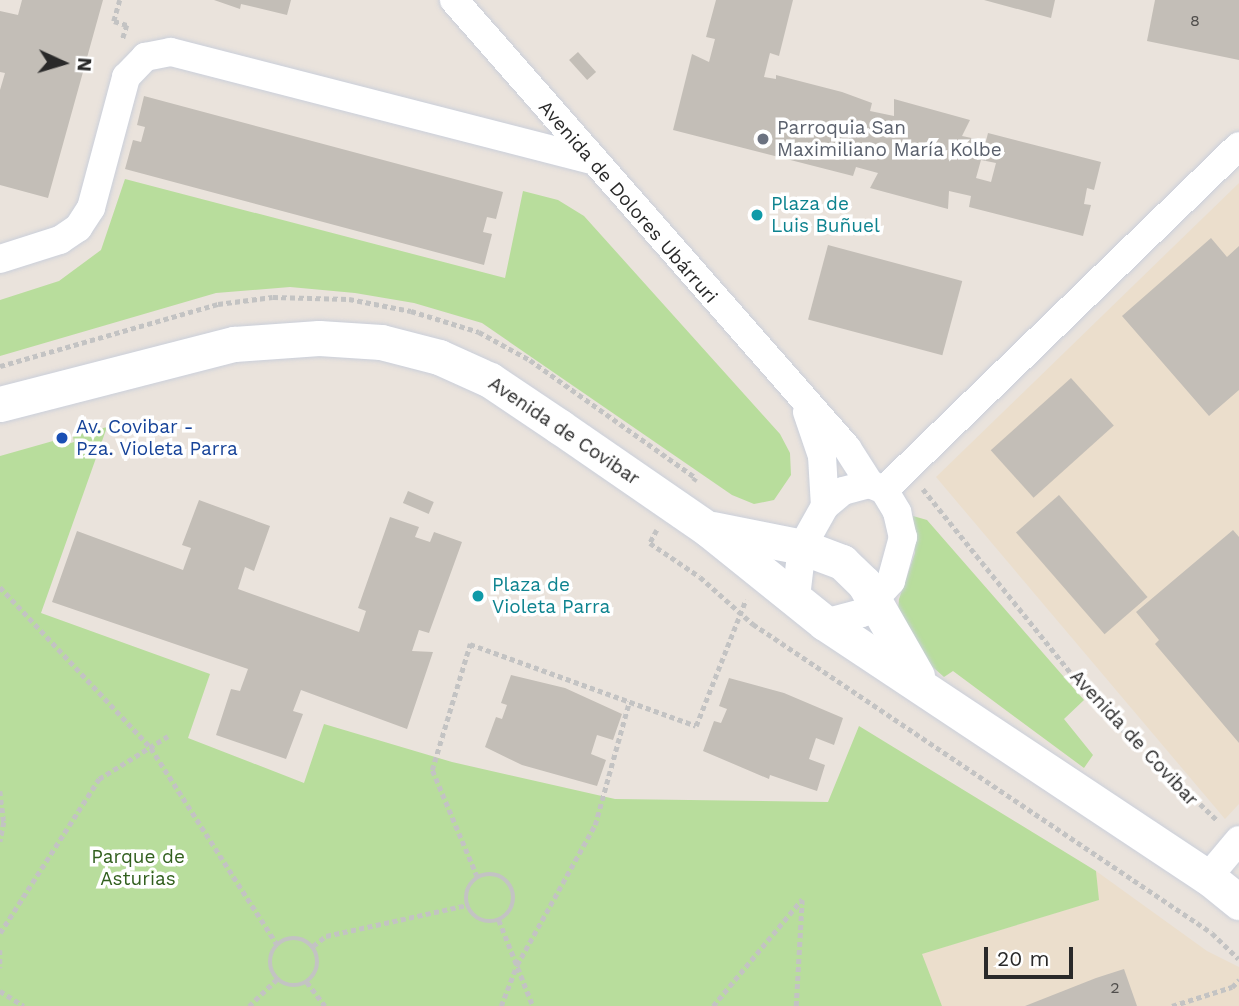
<!DOCTYPE html>
<meta charset="utf-8">
<style>
body{margin:0}
#map{position:relative;width:1239px;height:1006px;overflow:hidden;background:#eae3dc;font-family:"Work Sans",sans-serif}
div>[style]{position:absolute}
[style*='--x']{left:calc(var(--x)*1px);top:calc(var(--y)*1px);width:calc(var(--w)*1px);rotate:calc(var(--a)*1deg)}
.education>*{inset:0;background:#ebdecc}
.green>*{inset:0;background:#b8dd9c}
.building>*{inset:0;background:#c3beb7;transform-origin:0 0}
.path>*{height:4.5px;margin-top:-2.25px;transform-origin:0;background:repeating-linear-gradient(90deg,#c3c3c3 0 5px,transparent 0 8.5px)}
.path>.ring{margin:-2.25px;padding:0;box-sizing:content-box;background:none;border:4.5px solid #c3c3c3;border-radius:50%}
.roads{filter:drop-shadow(0 0 2px #cacfda) drop-shadow(0 0 2px #cacfda)}
.minor>*{height:28px;margin:-14px;padding:0 14px;transform-origin:14px;border-radius:14px;background:#fff}
.tertiary>*{height:35px;margin:-17.5px;padding:0 17.5px;transform-origin:17.5px;border-radius:17.5px;background:#fff}
.dots>*{width:19px;height:19px;translate:-50% -50%;box-sizing:border-box;border:4px solid #fff;border-radius:50%}
span{translate:-50% -50%;white-space:nowrap;text-align:center;line-height:1.15;-webkit-text-stroke:7px #fff;paint-order:stroke}
.number-label{font-size:16px;color:#504e4c}
.number-label span{-webkit-text-stroke-width:0}
.worship-label{font-size:19px;color:#5b616d}
.left{translate:0 -50%;text-align:left}
.street-label{font-size:19px;color:#292929}
.culture-label{font-size:19px;color:#0d838f}
.transit-label{font-size:19px;color:#164399}
.park-label{font-size:19px;color:#32601f}
.north{position:absolute;left:28px;top:28px;width:70px;height:70px;-webkit-text-stroke:5px #fff;paint-order:stroke;rotate:94deg;font-size:19px;font-weight:700;line-height:28px;text-align:center;color:#292929}
.north::after{content:'';display:block;margin:auto;width:24px;height:32px;background:#292929;clip-path:polygon(50% 0,100% 100%,50% 72%,0 100%)}
.scale{position:absolute;left:984px;top:947px;width:89px;height:32px;box-sizing:border-box;border:4px solid #292929;border-top:0;padding-left:9px;font-size:21px;line-height:24px;white-space:nowrap;color:#292929;-webkit-text-stroke:5px #fff;paint-order:stroke}
</style>
<div id="map">
<div class="education">
<div style="clip-path:polygon(1239px 183px,1239px 804px,1225px 819px,936px 477px)"></div>
<div style="clip-path:polygon(1096px 871px,1207px 951px,1239px 967px,1239px 1006px,942px 1006px,921px 954px,1098px 900px)"></div>
</div>
<div class="green">
<div style="clip-path:polygon(125px 179px,505px 278px,523px 191px,558px 200px,584px 216px,780px 434px,790px 453px,791px 475px,774px 500px,754px 504px,732px 495px,482px 323px,414px 303px,355px 293px,290px 287px,216px 293px,0 356px,0 300px,59px 281px,101px 250px)"></div>
<div style="clip-path:polygon(107px 427px,41px 613px,210px 674px,188px 738px,304px 783px,324px 724px,452px 762px,615px 799px,828px 802px,859px 726px,1096px 871px,1099px 900px,922px 954px,942px 1006px,0 1006px,0 456px,53px 441px,58px 447px,74px 442px,73px 436px)"></div>
<div style="clip-path:polygon(913px 516px,927px 520px,1084px 700px,1064px 719px,1093px 755px,1084px 768px,953px 671px,944px 677px,910px 647px,897px 620px,899px 599px,915px 553px)"></div>
</div>
<div class="building">
<div style="clip-path:polygon(22px 0,103px 0,48px 198px,0 185px,0 90px,5px 73px,0 72px,0 11px,18px 15px)"></div>
<div style="clip-path:polygon(214px 0,291px 0,287px 15px,241px 4px,240px 9px)"></div>
<div style="clip-path:polygon(evenodd,716px 0,793px 0,779px 56px,770px 53px,764px 77px,776px 79px,776px 75px,842px 92px,872px 103px,870px 111px,894px 116px,894px 99px,970px 120px,962px 136px,986px 141px,988px 133px,1101px 162px,1094px 190px,1087px 188px,1084px 204px,1091px 205px,1083px 236px,969px 207px,971px 196px,949px 191px,948px 209px,870px 188px,878px 173px,856px 167px,853px 176px,673px 130px,692px 54px,709px 62px,715px 39px,706px 37px,716px 0,981px 160px,996px 163px,991px 182px,976px 178px,981px 160px)"></div>
<div style="clip-path:polygon(984px 0,1055px 0,1051px 18px)"></div>
<div style="clip-path:polygon(1155px 0,1239px 0,1239px 60px,1147px 41px)"></div>
<div style="left:578px;top:52px;width:27px;height:12px;rotate:48deg"></div>
<div style="clip-path:polygon(144px 96px,503px 192px,496px 219px,487px 217px,483px 232px,492px 234px,484px 265px,125px 169px,133px 140px,141px 142px,145px 127px,137px 125px)"></div>
<div style="clip-path:polygon(1211px 238px,1227px 257px,1239px 246px,1239px 390px,1209px 416px,1122px 316px)"></div>
<div style="left:828px;top:245px;width:139px;height:77px;rotate:15deg"></div>
<div style="left:1071px;top:378px;width:64px;height:108px;rotate:48deg"></div>
<div style="left:408px;top:491px;width:28px;height:13px;rotate:23deg"></div>
<div style="left:1059px;top:495px;width:135px;height:57px;rotate:49deg"></div>
<div style="clip-path:polygon(199px 500px,270px 526px,254px 571px,245px 567px,238px 589px,359px 632px,366px 611px,358px 608px,390px 517px,419px 527px,415px 537px,430px 542px,434px 532px,462px 542px,429px 633px,419px 630px,412px 651px,433px 652px,407px 729px,301px 690px,293px 711px,303px 714px,286px 759px,216px 735px,231px 689px,240px 691px,248px 669px,52px 602px,77px 531px,183px 570px,191px 548px,182px 545px)"></div>
<div style="clip-path:polygon(1233px 530px,1239px 537px,1239px 743px,1155px 644px,1159px 640px,1136px 612px)"></div>
<div style="clip-path:polygon(511px 675px,565px 688px,622px 714px,613px 740px,597px 735px,591px 754px,606px 760px,597px 786px,522px 765px,485px 747px,496px 717px,502px 719px,507px 705px,501px 703px)"></div>
<div style="clip-path:polygon(729px 678px,784px 693px,843px 718px,834px 745px,816px 738px,809px 759px,825px 765px,817px 791px,770px 775px,769px 779px,703px 751px,714px 721px,721px 723px,727px 709px,719px 706px)"></div>
<div style="clip-path:polygon(1124px 969px,1137px 1006px,1025px 1006px,1096px 978px)"></div>
</div>
<div class="path">
<div style="--x:120;--y:0;--w:22;--a:106"></div>
<div style="--x:114;--y:21;--w:14;--a:17"></div>
<div style="--x:127;--y:25;--w:14;--a:107"></div>
<div style="--x:0;--y:366;--w:227;--a:-15.9"></div>
<div style="--x:218;--y:304;--w:55;--a:-7.3"></div>
<div style="--x:273;--y:297;--w:76;--a:1.5"></div>
<div style="--x:349;--y:299;--w:63;--a:11"></div>
<div style="--x:411;--y:311;--w:71;--a:17.2"></div>
<div style="--x:479;--y:332;--w:58;--a:28.8"></div>
<div style="--x:530;--y:360;--w:204;--a:35.4"></div>
<div style="--x:696;--y:478;--w:4;--a:124"></div>
<div style="--x:923;--y:489;--w:276;--a:51.2"></div>
<div style="--x:1096;--y:704;--w:169;--a:43.8"></div>
<div style="--x:657;--y:530;--w:15;--a:118"></div>
<div style="--x:650;--y:543;--w:60;--a:34.2"></div>
<div style="--x:700;--y:577;--w:71;--a:41.6"></div>
<div style="--x:753;--y:624;--w:553;--a:33.95"></div>
<div style="--x:1212;--y:933;--w:37;--a:44"></div>
<div style="--x:0;--y:587;--w:221;--a:46.8"></div>
<div style="--x:151;--y:748;--w:233;--a:57.3"></div>
<div style="--x:0;--y:791;--w:31;--a:83"></div>
<div style="--x:4;--y:822;--w:20;--a:101"></div>
<div class="ring" style="left:466px;top:874px;width:43.5px;height:43.5px"></div>
<div style="--x:477;--y:877;--w:116;--a:-112.8"></div>
<div style="--x:432;--y:770;--w:132;--a:-73.2"></div>
<div style="--x:470;--y:644;--w:240;--a:19.9"></div>
<div style="--x:696;--y:726;--w:136;--a:-68.5"></div>
<div style="--x:499;--y:920;--w:92;--a:68.4"></div>
<div style="--x:0;--y:933;--w:183;--a:-57.3"></div>
<div style="--x:99;--y:779;--w:81;--a:-31.9"></div>
<div class="ring" style="left:270px;top:938px;width:43.5px;height:43.5px"></div>
<div style="--x:313;--y:946;--w:16;--a:-38"></div>
<div style="--x:326;--y:936;--w:144;--a:-12.4"></div>
<div style="--x:0;--y:950;--w:18;--a:90"></div>
<div style="--x:307;--y:982;--w:30;--a:53"></div>
<div style="--x:0;--y:991;--w:28;--a:32"></div>
<div style="--x:249;--y:1006;--w:39;--a:-44"></div>
<div style="--x:501;--y:1006;--w:44;--a:-68.7"></div>
<div style="--x:517;--y:965;--w:160;--a:-60.9"></div>
<div style="--x:595;--y:825;--w:128;--a:-74.5"></div>
<div style="--x:713;--y:1006;--w:139;--a:-50.2"></div>
<div style="--x:796;--y:1006;--w:106;--a:-86.8"></div>
<div style="--x:1172;--y:1006;--w:63;--a:-17.6"></div>
<div style="--x:1232;--y:987;--w:10;--a:-45"></div>
</div>
<div class="roads">
<div class="minor">
<div style="--x:454;--y:0;--w:596;--a:48.74"></div>
<div style="--x:847;--y:448;--w:43;--a:57.4"></div>
<div style="--x:0;--y:259;--w:63;--a:-17.6"></div>
<div style="--x:60;--y:240;--w:22;--a:-34"></div>
<div style="--x:78;--y:228;--w:24;--a:-57"></div>
<div style="--x:91;--y:208;--w:136;--a:-75"></div>
<div style="--x:126;--y:77;--w:28;--a:-46"></div>
<div style="--x:145;--y:57;--w:26;--a:-11"></div>
<div style="--x:171;--y:52;--w:434;--a:14.4"></div>
<div style="--x:807;--y:412;--w:46;--a:71.2"></div>
<div style="--x:822;--y:456;--w:50;--a:86.6"></div>
<div style="--x:884;--y:490;--w:494;--a:-44.1"></div>
<div style="--x:796;--y:597;--w:50;--a:-83.2"></div>
<div style="--x:802;--y:547;--w:47;--a:-60.7"></div>
<div style="--x:825;--y:506;--w:23;--a:-40"></div>
<div style="--x:843;--y:491;--w:28;--a:-15"></div>
<div style="--x:870;--y:484;--w:15;--a:23"></div>
<div style="--x:884;--y:490;--w:26;--a:59"></div>
<div style="--x:897;--y:512;--w:26;--a:77"></div>
<div style="--x:903;--y:537;--w:46;--a:105.3"></div>
<div style="--x:891;--y:581;--w:43;--a:132.2"></div>
<div style="--x:862;--y:613;--w:38;--a:165"></div>
<div style="--x:1208;--y:877;--w:48;--a:-50"></div>
</div>
<div class="tertiary">
<div style="--x:0;--y:404;--w:242;--a:-14.4"></div>
<div style="--x:234;--y:344;--w:85;--a:-4"></div>
<div style="--x:319;--y:338;--w:62;--a:3.7"></div>
<div style="--x:381;--y:342;--w:60;--a:14.5"></div>
<div style="--x:439;--y:357;--w:56;--a:24.3"></div>
<div style="--x:490;--y:380;--w:84;--a:33.9"></div>
<div style="--x:560;--y:427;--w:180;--a:34.6"></div>
<div style="--x:708;--y:529;--w:150;--a:38.8"></div>
<div style="--x:825;--y:623;--w:460;--a:33.6"></div>
<div style="--x:1208;--y:877;--w:40;--a:39"></div>
<div style="--x:712;--y:529;--w:92;--a:11.3"></div>
<div style="--x:802;--y:547;--w:43;--a:20.6"></div>
<div style="--x:842;--y:562;--w:30;--a:44"></div>
<div style="--x:864;--y:583;--w:107;--a:60.3"></div>
</div>
</div>
<div class="dots">
<div style="left:763px;top:139px;background:#6b7280"></div>
<div style="left:757px;top:215px;background:#0f9aa8"></div>
<div style="left:62px;top:438px;background:#1a4fb4"></div>
<div style="left:478px;top:596px;background:#0f9aa8"></div>
</div>
<div class="number-label">
<span style="left:1195px;top:21px">8</span>
<span style="left:1115px;top:988px">2</span>
</div>
<div class="worship-label">
<span class="left" style="left:777px;top:139px">Parroquia San<br>Maximiliano María Kolbe</span>
</div>
<div class="street-label">
<span style="left:628px;top:202px;rotate:49deg">Avenida de Dolores Ubárruri</span>
<span style="left:564px;top:431px;rotate:34deg">Avenida de Covibar</span>
<span style="left:1134px;top:738px;rotate:47deg">Avenida de Covibar</span>
</div>
<div class="culture-label">
<span class="left" style="left:771px;top:215px">Plaza de<br>Luis Buñuel</span>
<span class="left" style="left:492px;top:596px">Plaza de<br>Violeta Parra</span>
</div>
<div class="transit-label">
<span class="left" style="left:76px;top:438px">Av. Covibar -<br>Pza. Violeta Parra</span>
</div>
<div class="park-label">
<span style="left:138px;top:868px">Parque de<br>Asturias</span>
</div>
<div class="north">N</div>
<div class="scale">20 m</div>
</div>
